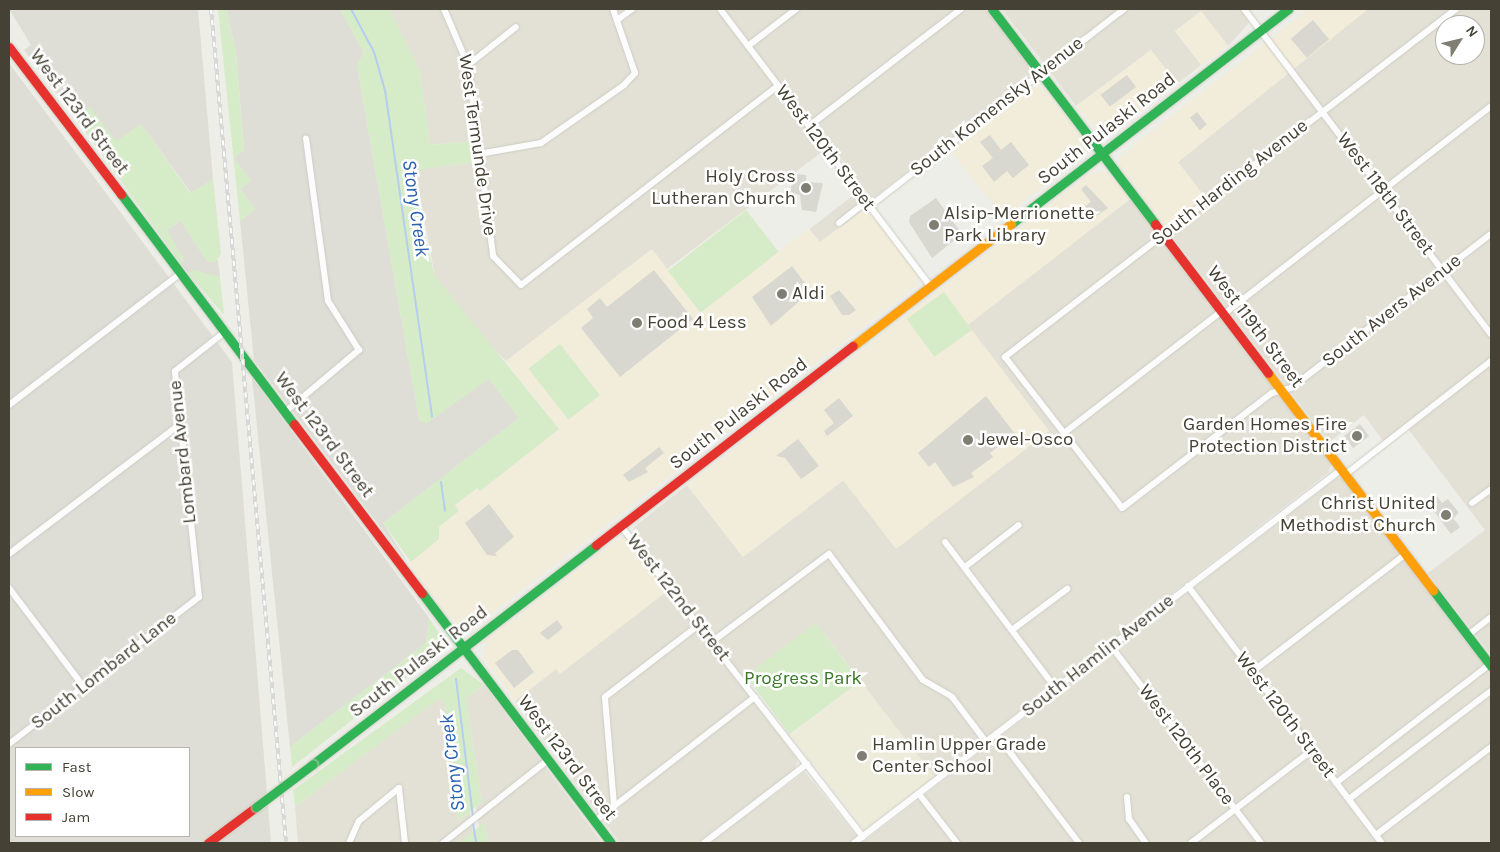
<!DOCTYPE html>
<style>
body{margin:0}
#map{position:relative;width:1500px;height:852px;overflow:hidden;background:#eeeee8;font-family:Karla,sans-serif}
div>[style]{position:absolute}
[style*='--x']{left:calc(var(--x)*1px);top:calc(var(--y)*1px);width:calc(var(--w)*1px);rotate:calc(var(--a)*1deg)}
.residential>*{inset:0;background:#e3e1d5;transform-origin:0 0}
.commercial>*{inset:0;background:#f2edda;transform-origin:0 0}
.industrial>*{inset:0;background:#deddd6}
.education>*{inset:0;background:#edebd9;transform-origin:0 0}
.green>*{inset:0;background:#d6ebc7;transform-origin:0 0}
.stream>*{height:2px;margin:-1px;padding:0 1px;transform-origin:1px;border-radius:1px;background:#b6ceee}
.building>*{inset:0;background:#d8d7d0;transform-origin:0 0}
.roads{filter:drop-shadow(0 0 1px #cdccc5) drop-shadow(0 0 1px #cdccc5)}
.street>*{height:6px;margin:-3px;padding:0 3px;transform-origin:3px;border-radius:3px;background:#fcfcfc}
.fast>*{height:9px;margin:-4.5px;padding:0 4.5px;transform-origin:4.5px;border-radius:4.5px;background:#30b455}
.slow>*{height:9px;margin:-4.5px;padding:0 4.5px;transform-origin:4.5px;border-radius:4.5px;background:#ff9f0a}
.jam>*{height:9px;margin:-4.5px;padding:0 4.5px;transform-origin:4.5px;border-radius:4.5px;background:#e5322d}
.rail>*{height:4px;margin-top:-2px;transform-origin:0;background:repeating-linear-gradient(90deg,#fff 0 5.5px,#d8d8d7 0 11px);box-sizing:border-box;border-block:1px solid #d8d8d7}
.bridges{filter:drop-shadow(0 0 1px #cecdbf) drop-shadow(0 0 1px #cecdbf)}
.fast-bridge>*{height:9px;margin:-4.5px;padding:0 4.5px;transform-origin:4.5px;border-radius:4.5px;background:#30b455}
.dots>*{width:14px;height:14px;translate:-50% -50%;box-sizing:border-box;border:2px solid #fff;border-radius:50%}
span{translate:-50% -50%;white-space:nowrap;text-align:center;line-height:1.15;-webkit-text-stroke:5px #fff;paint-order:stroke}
.street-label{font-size:19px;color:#454134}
.poi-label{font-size:19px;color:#454134}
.right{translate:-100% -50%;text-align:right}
.left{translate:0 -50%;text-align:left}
.park-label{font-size:19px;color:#377726}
.water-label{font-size:20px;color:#2b62b2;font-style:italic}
.frame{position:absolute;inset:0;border:10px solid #454134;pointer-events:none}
.legend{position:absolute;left:15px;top:747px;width:175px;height:90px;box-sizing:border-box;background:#fff;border:1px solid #b5b3ae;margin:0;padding:6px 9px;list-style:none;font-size:15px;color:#454134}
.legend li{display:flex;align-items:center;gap:10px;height:25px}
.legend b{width:25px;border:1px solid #b5b3ae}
.north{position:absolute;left:1435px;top:15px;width:50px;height:50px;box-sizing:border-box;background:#fff;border:1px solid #b5b3ae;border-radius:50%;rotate:54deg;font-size:14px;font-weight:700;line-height:20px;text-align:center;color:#454134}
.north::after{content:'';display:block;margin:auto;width:18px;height:22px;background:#807e73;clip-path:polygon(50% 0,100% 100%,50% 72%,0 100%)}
</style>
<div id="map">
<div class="residential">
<div style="clip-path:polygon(389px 9px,986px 9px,1035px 73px,872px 199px,831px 145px,667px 269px,651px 250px,506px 361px,475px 330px,435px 276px,416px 174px,422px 169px,476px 162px,473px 141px,430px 145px,420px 72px)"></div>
<div style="clip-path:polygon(1002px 9px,1242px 9px,1249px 23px,1228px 46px,1201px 11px,1175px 31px,1201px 65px,1177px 84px,1151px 50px,1076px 106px)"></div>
<div style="clip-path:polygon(evenodd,1368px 9px,1491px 9px,1491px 655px,1428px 573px,1485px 530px,1405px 425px,1383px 441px,1364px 415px,1329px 442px,1167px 229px,1178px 162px,1368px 9px,1445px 25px,1475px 25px,1475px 55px,1445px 55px,1445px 25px)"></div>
<div style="left:856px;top:193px;width:18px;height:59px;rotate:52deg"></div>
<div style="clip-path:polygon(1130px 199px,1331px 462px,1329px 472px,934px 777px,816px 623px,740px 682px,798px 760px,795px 769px,697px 843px,620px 843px,515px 701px,556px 669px,560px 673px,674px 586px,633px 535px,634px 527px,687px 485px,743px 557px,844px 480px,897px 548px,1049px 431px,967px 325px)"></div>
<div style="clip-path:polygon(1338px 477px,1347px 482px,1491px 672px,1491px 843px,709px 843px,805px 772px,862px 843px)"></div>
<div style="clip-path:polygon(484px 685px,602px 843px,488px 843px,485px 823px,479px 827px,476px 807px,482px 802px,466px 699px)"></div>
<div style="clip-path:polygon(440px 697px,445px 704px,458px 821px,470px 812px,473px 832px,462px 843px,298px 843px,295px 807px)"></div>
</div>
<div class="commercial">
<div style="clip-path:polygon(1309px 9px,1368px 9px,1178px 162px,1206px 198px,1167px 229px,1119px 165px,1119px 157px)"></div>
<div style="left:1201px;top:11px;width:44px;height:33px;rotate:52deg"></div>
<div style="clip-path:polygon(1151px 50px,1177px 84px,1112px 134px,1100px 134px,1076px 106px)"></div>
<div style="clip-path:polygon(1039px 84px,1085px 140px,1086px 151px,1003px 218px,950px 150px)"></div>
<div style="clip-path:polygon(1105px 171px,1130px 199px,968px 325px,1049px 431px,896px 549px,843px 480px,743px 557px,687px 485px,1092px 172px)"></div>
<div style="clip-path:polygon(867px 207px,917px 274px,917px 285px,478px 624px,461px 627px,448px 616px,408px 563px,438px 540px,439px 527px,459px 511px,455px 505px,477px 488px,480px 491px,559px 429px,506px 361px,652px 249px,700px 312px,809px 229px,820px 242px)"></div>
<div style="clip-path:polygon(619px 538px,625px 538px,667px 591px,560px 674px,556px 669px,515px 701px,484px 658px,486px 640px)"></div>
</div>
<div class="industrial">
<div style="clip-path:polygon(9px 9px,198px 9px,213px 179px,191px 193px,141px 124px,116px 142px,90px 108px,76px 119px,24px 50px,31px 45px)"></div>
<div style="clip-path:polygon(226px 9px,340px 9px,364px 53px,357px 66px,419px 420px,489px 379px,519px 418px,383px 523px,408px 563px,254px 360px,240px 221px,255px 209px,240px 189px,251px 181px,234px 158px,244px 150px,236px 51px)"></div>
<div style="clip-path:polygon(evenodd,9px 63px,232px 362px,271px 843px,9px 843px,9px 63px,16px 748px,189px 748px,189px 836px,16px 836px,16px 748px)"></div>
<div style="clip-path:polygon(181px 221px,207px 261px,218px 260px,220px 277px,188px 273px,182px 265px,167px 230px)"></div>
<div style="clip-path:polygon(252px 378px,429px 618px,426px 643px,290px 747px)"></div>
</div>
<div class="education">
<div style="left:860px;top:681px;width:121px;height:88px;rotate:52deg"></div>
</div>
<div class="green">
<div style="clip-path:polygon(218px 9px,226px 9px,236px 51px,244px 150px,234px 158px,251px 181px,240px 189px,255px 209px,240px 221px)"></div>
<div style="clip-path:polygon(340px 9px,389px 9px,420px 71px,430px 145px,473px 141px,476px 162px,423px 169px,416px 174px,424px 233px,435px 276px,559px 429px,480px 491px,477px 488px,455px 505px,459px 511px,439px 527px,439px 539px,411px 562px,383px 523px,519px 418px,489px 379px,426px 424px,419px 420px,357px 66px,364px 53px)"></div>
<div style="clip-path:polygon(90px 107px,116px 141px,141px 124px,190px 193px,213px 179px,221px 254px,215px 263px,207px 261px,181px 221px,167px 230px,184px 259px,182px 265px,76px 119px)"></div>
<div style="left:746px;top:210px;width:53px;height:99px;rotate:52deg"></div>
<div style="clip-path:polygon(195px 270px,220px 277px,224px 315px,188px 273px)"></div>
<div style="left:944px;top:292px;width:47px;height:46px;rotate:54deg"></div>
<div style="left:560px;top:344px;width:65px;height:40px;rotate:52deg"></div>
<div style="clip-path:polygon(429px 618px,442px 637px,440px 651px,292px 767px,290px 747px,426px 643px)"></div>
<div style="left:816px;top:623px;width:73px;height:88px;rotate:53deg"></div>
<div style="clip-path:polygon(461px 668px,484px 685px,466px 699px,482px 802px,458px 821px,445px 704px,440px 698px,295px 807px,293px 790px)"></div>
<div style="clip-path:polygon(485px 822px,488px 843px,462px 843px,461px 841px)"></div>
</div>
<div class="stream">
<div style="--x:351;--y:9;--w:49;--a:61.9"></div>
<div style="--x:374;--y:52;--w:40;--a:74"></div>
<div style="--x:385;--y:90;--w:330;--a:81.8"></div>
<div style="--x:441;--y:482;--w:29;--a:82"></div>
<div style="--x:456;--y:679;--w:140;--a:83"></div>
<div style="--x:473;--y:823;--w:20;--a:81"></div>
</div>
<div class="building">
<div style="left:1313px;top:20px;width:25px;height:29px;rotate:50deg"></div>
<div style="left:1127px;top:75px;width:15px;height:33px;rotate:53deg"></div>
<div style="left:1197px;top:112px;width:16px;height:9px;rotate:52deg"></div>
<div style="clip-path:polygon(990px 135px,1001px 150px,1011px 142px,1029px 165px,1013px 178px,1007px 171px,994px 182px,982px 166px,993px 158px,980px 142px)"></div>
<div style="clip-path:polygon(794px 174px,806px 175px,806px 182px,823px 183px,816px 212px,802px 210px,800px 195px,790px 193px)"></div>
<div style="clip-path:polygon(1086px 185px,1108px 208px,1095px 217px,1085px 206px,1091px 202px,1081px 189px)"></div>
<div style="clip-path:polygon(936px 198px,962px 234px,932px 258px,909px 222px,910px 216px)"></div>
<div style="clip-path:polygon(792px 266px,811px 291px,771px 326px,752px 297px)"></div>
<div style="clip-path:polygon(654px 270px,693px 319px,620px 377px,581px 328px,593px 318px,587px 309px,600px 298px,607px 307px)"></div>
<div style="clip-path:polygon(839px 290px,856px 310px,849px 315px,842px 315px,830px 296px)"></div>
<div style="clip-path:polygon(986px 396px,1015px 434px,990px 453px,993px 457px,971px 473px,974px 477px,953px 487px,935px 462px,929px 467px,918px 453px)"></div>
<div style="clip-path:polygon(839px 398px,853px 416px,827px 436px,824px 431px,834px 423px,824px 410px)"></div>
<div style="left:1360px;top:424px;width:15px;height:20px;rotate:53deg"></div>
<div style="clip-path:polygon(798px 439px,819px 466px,801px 479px,785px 458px,776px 456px)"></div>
<div style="clip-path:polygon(659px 447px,664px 453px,645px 468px,648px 472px,629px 482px,623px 475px)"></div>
<div style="clip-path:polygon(1436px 495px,1442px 503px,1448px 499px,1459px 513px,1453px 518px,1460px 527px,1451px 534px,1427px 502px)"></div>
<div style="clip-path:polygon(489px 504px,514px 537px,495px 553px,497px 556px,487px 555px,465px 523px)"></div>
<div style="clip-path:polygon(557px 620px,563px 628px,548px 640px,544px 637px,540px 633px)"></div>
<div style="clip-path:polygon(512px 650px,518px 650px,534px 672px,514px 688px,495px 663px)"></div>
</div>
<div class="roads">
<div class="street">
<div style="--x:444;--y:9;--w:61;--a:66.8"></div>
<div style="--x:468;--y:65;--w:193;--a:82.5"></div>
<div style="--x:493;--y:256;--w:40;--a:46"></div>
<div style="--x:521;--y:285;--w:325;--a:-37.8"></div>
<div style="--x:720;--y:9;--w:348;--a:52.8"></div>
<div style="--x:1244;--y:9;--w:408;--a:52.8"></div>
<div style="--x:1456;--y:9;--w:570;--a:142.35"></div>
<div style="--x:1005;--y:357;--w:191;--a:52.2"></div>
<div style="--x:1122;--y:508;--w:189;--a:-37.5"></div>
<div style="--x:1272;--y:393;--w:20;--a:-15"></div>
<div style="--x:1291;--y:388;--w:252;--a:-37.6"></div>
<div style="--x:617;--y:20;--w:19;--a:-36"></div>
<div style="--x:748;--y:46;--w:61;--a:-37.6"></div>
<div style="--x:468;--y:65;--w:61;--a:-38.4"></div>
<div style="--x:809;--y:126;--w:192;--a:-37.6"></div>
<div style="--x:479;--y:154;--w:63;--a:-10.1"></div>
<div style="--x:541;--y:143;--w:101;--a:-34.9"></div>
<div style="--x:624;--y:85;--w:16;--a:-47"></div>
<div style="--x:635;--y:73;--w:68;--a:-109"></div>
<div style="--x:870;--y:206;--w:321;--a:-37.8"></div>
<div style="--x:839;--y:223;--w:34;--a:-38"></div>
<div style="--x:1224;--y:314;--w:338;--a:-37.9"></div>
<div style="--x:9;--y:405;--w:217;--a:-37.5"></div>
<div style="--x:285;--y:412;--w:97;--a:-40"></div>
<div style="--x:359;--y:350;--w:58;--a:-122.3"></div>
<div style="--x:328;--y:301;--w:164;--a:-97.7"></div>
<div style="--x:1064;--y:433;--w:200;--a:-37.7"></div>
<div style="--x:1346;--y:474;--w:184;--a:-37.9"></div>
<div style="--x:1472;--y:503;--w:24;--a:-36"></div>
<div style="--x:621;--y:526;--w:394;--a:52.1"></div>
<div style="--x:945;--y:542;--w:184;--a:52.9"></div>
<div style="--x:9;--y:554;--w:215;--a:-37.2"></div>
<div style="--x:965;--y:567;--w:68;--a:-37.9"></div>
<div style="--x:1188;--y:586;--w:322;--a:53"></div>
<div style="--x:9;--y:588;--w:123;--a:52.9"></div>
<div style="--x:1012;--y:630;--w:69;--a:-36.7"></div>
<div style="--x:1468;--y:635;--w:29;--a:-38"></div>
<div style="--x:713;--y:641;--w:145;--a:-36.9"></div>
<div style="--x:829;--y:554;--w:157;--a:53.3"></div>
<div style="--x:923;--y:680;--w:34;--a:30"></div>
<div style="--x:952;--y:697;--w:56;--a:52.9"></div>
<div style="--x:1111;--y:646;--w:248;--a:52.7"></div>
<div style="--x:1252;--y:672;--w:194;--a:-37.5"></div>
<div style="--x:996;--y:734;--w:137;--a:52.7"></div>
<div style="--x:9;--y:744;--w:240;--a:-37.7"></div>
<div style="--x:199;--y:597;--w:227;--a:-96.1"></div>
<div style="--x:175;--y:371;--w:65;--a:-38.1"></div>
<div style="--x:1336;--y:783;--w:195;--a:-37.7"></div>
<div style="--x:399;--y:788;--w:55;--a:83.8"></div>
<div style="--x:919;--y:794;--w:62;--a:52.2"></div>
<div style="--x:1127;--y:797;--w:22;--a:85"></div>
<div style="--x:1129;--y:819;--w:29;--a:55"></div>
<div style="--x:1349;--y:799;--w:178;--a:-37.3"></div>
<div style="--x:614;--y:805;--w:108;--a:-94.8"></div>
<div style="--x:605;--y:697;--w:120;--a:-37.5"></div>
<div style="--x:595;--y:821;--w:202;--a:-37.8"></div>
<div style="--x:1376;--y:835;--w:145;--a:-37.4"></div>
<div style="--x:349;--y:843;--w:24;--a:-66"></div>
<div style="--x:359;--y:821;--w:52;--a:-39.5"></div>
<div style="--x:443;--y:843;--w:134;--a:-38.3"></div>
<div style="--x:704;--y:843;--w:130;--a:-37.5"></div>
<div style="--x:854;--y:843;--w:615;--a:-37.47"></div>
<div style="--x:1191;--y:843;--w:151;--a:-37.5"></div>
</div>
<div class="fast">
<div style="--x:992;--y:9;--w:270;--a:52.8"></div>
<div style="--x:121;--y:194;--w:288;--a:53.1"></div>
<div style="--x:1011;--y:224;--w:351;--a:-37.8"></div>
<div style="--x:1433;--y:590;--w:96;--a:52.7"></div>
<div style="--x:422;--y:593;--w:313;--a:52.9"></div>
<div style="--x:313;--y:764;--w:358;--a:-37.7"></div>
</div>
<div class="slow">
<div style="--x:853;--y:346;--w:200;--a:-37.7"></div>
<div style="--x:1268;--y:373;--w:273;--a:52.8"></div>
</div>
<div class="jam">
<div style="--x:9;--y:47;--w:185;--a:52.7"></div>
<div style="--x:1155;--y:224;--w:187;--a:52.8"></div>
<div style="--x:294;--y:424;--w:212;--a:52.9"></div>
<div style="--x:596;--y:545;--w:325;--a:-37.8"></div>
<div style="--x:208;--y:843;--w:60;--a:-36.9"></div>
</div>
</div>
<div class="rail">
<div style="--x:211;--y:9;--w:837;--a:84.86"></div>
</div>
<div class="bridges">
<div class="fast-bridge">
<div style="--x:256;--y:807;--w:71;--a:-37"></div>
</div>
</div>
<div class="dots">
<div style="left:806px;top:188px;background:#807e73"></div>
<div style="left:934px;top:225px;background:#807e73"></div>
<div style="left:782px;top:294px;background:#807e73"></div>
<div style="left:637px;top:323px;background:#807e73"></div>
<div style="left:1357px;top:436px;background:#807e73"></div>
<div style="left:968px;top:440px;background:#807e73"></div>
<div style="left:1446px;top:515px;background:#807e73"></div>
<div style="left:862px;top:756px;background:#807e73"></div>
</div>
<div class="street-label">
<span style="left:997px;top:107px;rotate:-38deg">South Komensky Avenue</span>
<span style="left:79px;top:112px;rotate:53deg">West 123rd Street</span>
<span style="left:1107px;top:129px;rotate:-38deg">South Pulaski Road</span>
<span style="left:477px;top:145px;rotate:82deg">West Termunde Drive</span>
<span style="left:825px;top:148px;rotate:53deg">West 120th Street</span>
<span style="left:1230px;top:183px;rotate:-38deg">South Harding Avenue</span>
<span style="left:1385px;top:194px;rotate:53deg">West 118th Street</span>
<span style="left:1392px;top:311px;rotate:-38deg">South Avers Avenue</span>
<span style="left:1255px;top:327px;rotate:53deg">West 119th Street</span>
<span style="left:739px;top:414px;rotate:-38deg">South Pulaski Road</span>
<span style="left:324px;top:435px;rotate:53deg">West 123rd Street</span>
<span style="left:183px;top:452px;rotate:-96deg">Lombard Avenue</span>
<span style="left:678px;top:598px;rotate:52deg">West 122nd Street</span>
<span style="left:1098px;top:656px;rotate:-38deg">South Hamlin Avenue</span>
<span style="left:419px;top:662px;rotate:-38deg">South Pulaski Road</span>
<span style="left:104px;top:671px;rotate:-38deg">South Lombard Lane</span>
<span style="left:1285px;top:715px;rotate:53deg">West 120th Street</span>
<span style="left:1186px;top:745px;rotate:53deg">West 120th Place</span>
<span style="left:567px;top:758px;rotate:53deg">West 123rd Street</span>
</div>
<div class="poi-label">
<span class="right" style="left:796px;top:188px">Holy Cross<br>Lutheran Church</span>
<span class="left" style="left:944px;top:225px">Alsip-Merrionette<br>Park Library</span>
<span class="left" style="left:792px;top:294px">Aldi</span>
<span class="left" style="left:647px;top:323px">Food 4 Less</span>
<span class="right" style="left:1347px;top:436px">Garden Homes Fire<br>Protection District</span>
<span class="left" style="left:978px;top:440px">Jewel-Osco</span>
<span class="right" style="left:1436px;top:515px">Christ United<br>Methodist Church</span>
<span class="left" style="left:872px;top:756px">Hamlin Upper Grade<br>Center School</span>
</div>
<div class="park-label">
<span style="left:803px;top:679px">Progress Park</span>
</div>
<div class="water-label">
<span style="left:416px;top:208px;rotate:82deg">Stony Creek</span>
<span style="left:452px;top:763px;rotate:-97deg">Stony Creek</span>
</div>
<div class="frame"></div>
<ul class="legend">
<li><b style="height:6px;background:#30b455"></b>Fast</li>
<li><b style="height:6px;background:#ff9f0a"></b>Slow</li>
<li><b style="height:6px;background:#e5322d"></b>Jam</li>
</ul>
<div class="north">N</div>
</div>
